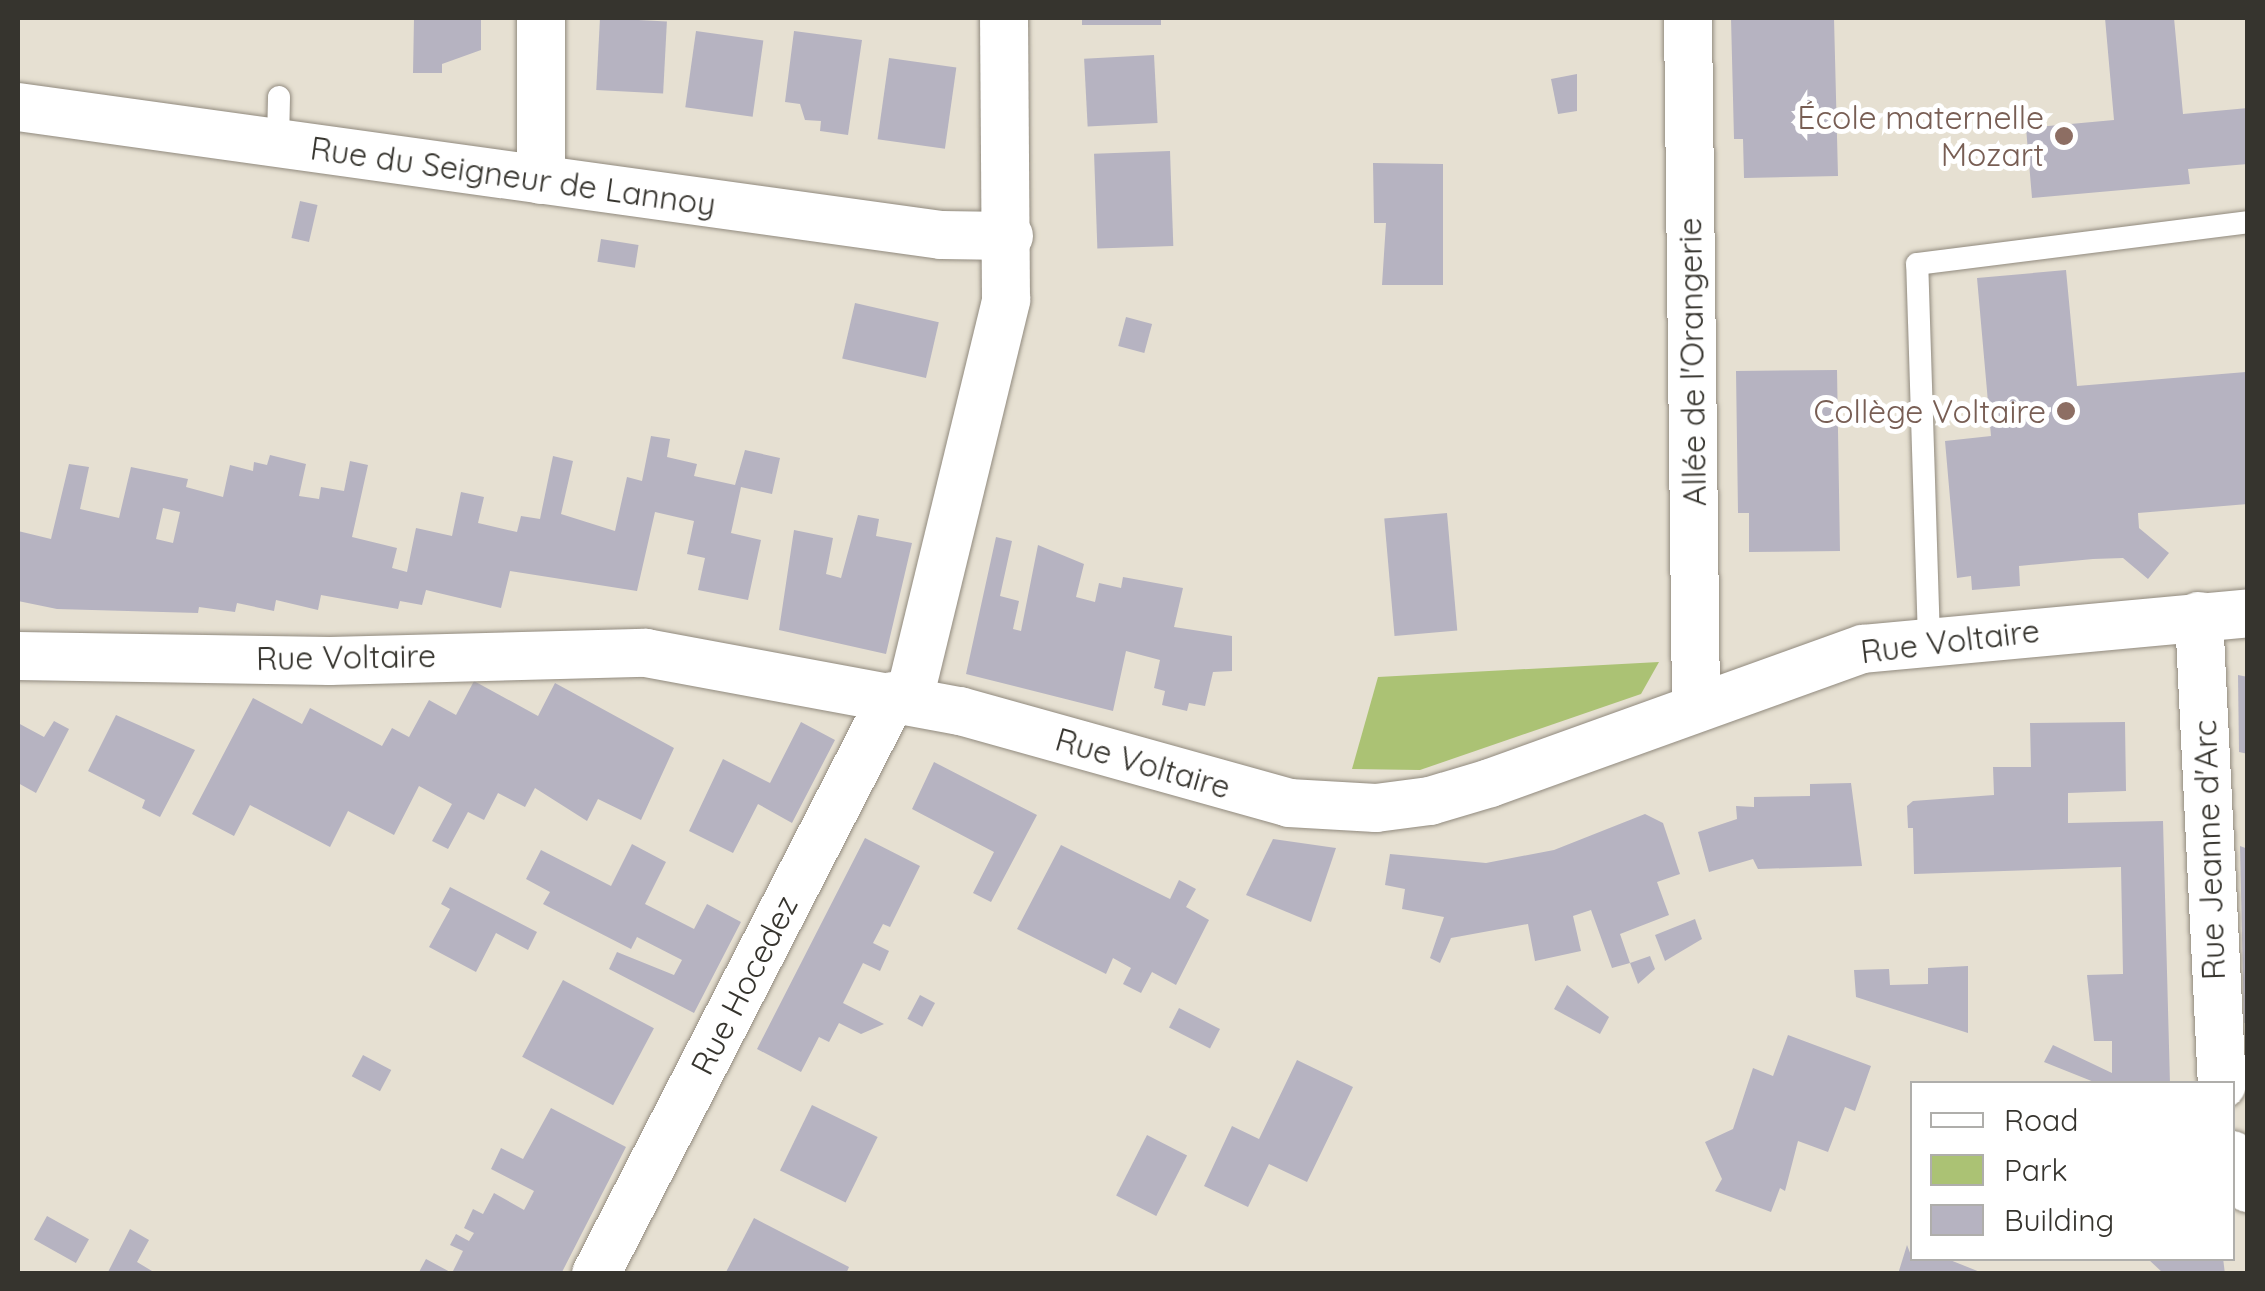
<!DOCTYPE html>
<meta charset="utf-8">
<style>
body{margin:0}
#map{position:relative;width:2265px;height:1291px;overflow:hidden;background:#e6e0d2;font-family:Quicksand,sans-serif}
div>[style]{position:absolute}
[style*='--x']{left:calc(var(--x)*1px);top:calc(var(--y)*1px);width:calc(var(--w)*1px);rotate:calc(var(--a)*1deg)}
.green>*{inset:0;background:#abc274}
.building>*{inset:0;background:#b6b3c1;transform-origin:0 0}
.roads{filter:drop-shadow(0 0 2px #918a7e) drop-shadow(0 0 2px #918a7e)}
.service>*{height:22px;margin:-11px;padding:0 11px;transform-origin:11px;border-radius:11px;background:#fff}
.minor>*{height:48px;margin:-24px;padding:0 24px;transform-origin:24px;border-radius:24px;background:#fff}
.dots>*{width:28px;height:28px;translate:-50% -50%;box-sizing:border-box;border:5px solid #fff;border-radius:50%}
span{translate:-50% -50%;white-space:nowrap;text-align:center;line-height:1.15;-webkit-text-stroke:10px #fff;paint-order:stroke}
.education-label{font-size:32px;color:#785e54}
.right{translate:-100% -50%;text-align:right}
.street-label{font-size:32px;color:#36342e}
.frame{position:absolute;inset:0;border:20px solid #36342e;pointer-events:none}
.legend{position:absolute;left:1910px;top:1081px;width:325px;height:180px;box-sizing:border-box;background:#fff;border:2px solid #afaeab;margin:0;padding:12px 18px;list-style:none;font-size:30px;color:#36342e}
.legend li{display:flex;align-items:center;gap:20px;height:50px}
.legend b{width:50px;border:2px solid #afaeab}
</style>
<div id="map">
<div class="green">
<div style="clip-path:polygon(1659px 662px,1641px 694px,1420px 770px,1352px 769px,1378px 677px)"></div>
</div>
<div class="building">
<div style="clip-path:polygon(414px 18px,481px 18px,481px 50px,442px 64px,442px 73px,413px 73px)"></div>
<div style="left:600px;top:18px;width:67px;height:72px;rotate:3deg"></div>
<div style="left:1082px;top:18px;width:79px;height:7px"></div>
<div style="clip-path:polygon(1731px 18px,1834px 18px,1838px 176px,1744px 178px,1743px 139px,1734px 139px)"></div>
<div style="clip-path:polygon(2105px 18px,2174px 18px,2183px 114px,2248px 108px,2248px 164px,2188px 169px,2190px 184px,2032px 198px,2026px 128px,2114px 120px)"></div>
<div style="left:696px;top:31px;width:68px;height:77px;rotate:8deg"></div>
<div style="clip-path:polygon(794px 31px,862px 40px,848px 135px,820px 131px,821px 121px,805px 120px,800px 104px,785px 102px)"></div>
<div style="left:1154px;top:55px;width:68px;height:70px;rotate:87deg"></div>
<div style="left:889px;top:58px;width:68px;height:82px;rotate:8deg"></div>
<div style="clip-path:polygon(1577px 74px,1577px 111px,1558px 114px,1551px 79px)"></div>
<div style="left:1170px;top:151px;width:95px;height:76px;rotate:88deg"></div>
<div style="clip-path:polygon(1373px 163px,1443px 164px,1443px 285px,1382px 285px,1386px 223px,1374px 223px)"></div>
<div style="left:300px;top:201px;width:18px;height:38px;rotate:13deg"></div>
<div style="left:601px;top:239px;width:38px;height:23px;rotate:9deg"></div>
<div style="clip-path:polygon(2066px 270px,2077px 386px,2246px 372px,2248px 504px,2138px 513px,2139px 528px,2169px 553px,2148px 579px,2123px 558px,2093px 559px,2019px 566px,2020px 586px,1972px 590px,1971px 576px,1957px 578px,1945px 441px,1991px 436px,1977px 278px)"></div>
<div style="left:855px;top:303px;width:86px;height:57px;rotate:13deg"></div>
<div style="left:1126px;top:317px;width:27px;height:30px;rotate:15deg"></div>
<div style="clip-path:polygon(1837px 370px,1840px 551px,1749px 552px,1749px 513px,1738px 513px,1736px 371px)"></div>
<div style="clip-path:polygon(evenodd,651px 436px,670px 439px,667px 457px,697px 464px,694px 476px,735px 485px,745px 450px,780px 458px,772px 494px,741px 487px,731px 533px,761px 540px,748px 600px,698px 590px,705px 558px,687px 554px,694px 521px,655px 512px,637px 591px,510px 571px,501px 608px,426px 590px,422px 605px,400px 601px,398px 609px,321px 595px,318px 610px,276px 600px,274px 611px,237px 603px,235px 612px,199px 607px,198px 613px,57px 609px,18px 601px,18px 531px,51px 539px,69px 464px,89px 467px,80px 509px,119px 518px,131px 467px,188px 479px,186px 487px,223px 497px,230px 465px,253px 471px,254px 462px,267px 465px,270px 455px,306px 464px,299px 496px,319px 499px,321px 487px,344px 491px,350px 461px,368px 465px,352px 537px,397px 548px,392px 568px,407px 572px,416px 528px,452px 536px,461px 492px,484px 497px,478px 523px,517px 532px,521px 516px,540px 519px,553px 456px,573px 461px,561px 514px,615px 531px,627px 477px,642px 481px,651px 436px,163px 508px,180px 512px,173px 543px,156px 539px,163px 508px)"></div>
<div style="left:1447px;top:513px;width:118px;height:63px;rotate:85deg"></div>
<div style="clip-path:polygon(858px 515px,879px 519px,876px 536px,912px 543px,886px 654px,779px 630px,794px 530px,833px 538px,826px 574px,841px 578px)"></div>
<div style="clip-path:polygon(996px 537px,1012px 541px,1000px 596px,1019px 601px,1013px 629px,1021px 631px,1038px 545px,1084px 564px,1076px 597px,1095px 602px,1099px 583px,1121px 588px,1123px 577px,1183px 588px,1174px 627px,1232px 636px,1232px 671px,1213px 672px,1205px 706px,1189px 703px,1187px 711px,1162px 705px,1165px 691px,1154px 688px,1160px 660px,1126px 651px,1113px 711px,966px 674px)"></div>
<div style="clip-path:polygon(2238px 675px,2248px 677px,2248px 754px,2239px 752px)"></div>
<div style="clip-path:polygon(474px 681px,538px 716px,555px 683px,674px 748px,641px 820px,598px 799px,587px 821px,535px 788px,525px 807px,498px 793px,484px 820px,468px 812px,448px 849px,432px 841px,452px 804px,419px 786px,394px 835px,348px 811px,330px 847px,250px 805px,234px 836px,192px 814px,253px 698px,302px 724px,310px 708px,382px 746px,392px 728px,409px 737px,429px 700px,456px 715px)"></div>
<div style="clip-path:polygon(116px 715px,195px 750px,160px 817px,142px 808px,145px 800px,88px 771px)"></div>
<div style="clip-path:polygon(54px 721px,69px 729px,36px 793px,18px 783px,18px 723px,44px 737px)"></div>
<div style="clip-path:polygon(801px 722px,835px 740px,792px 823px,758px 804px,733px 853px,689px 831px,723px 759px,770px 783px)"></div>
<div style="clip-path:polygon(2125px 722px,2126px 791px,2068px 793px,2068px 823px,2163px 821px,2170px 1084px,2099px 1084px,2044px 1062px,2053px 1045px,2112px 1073px,2112px 1041px,2094px 1041px,2087px 975px,2123px 974px,2121px 867px,1914px 874px,1913px 828px,1908px 828px,1907px 806px,1913px 801px,1994px 795px,1993px 767px,2031px 767px,2030px 723px)"></div>
<div style="clip-path:polygon(934px 762px,1037px 815px,991px 902px,973px 893px,994px 852px,912px 809px)"></div>
<div style="clip-path:polygon(1851px 783px,1862px 866px,1758px 869px,1753px 859px,1709px 872px,1698px 832px,1737px 819px,1736px 806px,1754px 807px,1754px 797px,1810px 796px,1810px 784px)"></div>
<div style="clip-path:polygon(1645px 814px,1663px 823px,1680px 874px,1657px 882px,1669px 915px,1620px 934px,1630px 963px,1612px 968px,1591px 910px,1573px 916px,1581px 951px,1535px 961px,1528px 924px,1451px 938px,1440px 963px,1430px 958px,1444px 917px,1402px 909px,1405px 889px,1385px 885px,1390px 854px,1486px 863px,1554px 850px)"></div>
<div style="clip-path:polygon(865px 838px,920px 866px,890px 927px,883px 924px,873px 943px,889px 951px,880px 971px,863px 963px,843px 1003px,884px 1024px,861px 1034px,839px 1023px,829px 1042px,819px 1037px,801px 1072px,757px 1049px)"></div>
<div style="clip-path:polygon(1273px 839px,1336px 848px,1311px 922px,1246px 895px)"></div>
<div style="clip-path:polygon(632px 844px,666px 862px,645px 904px,694px 929px,707px 904px,741px 922px,694px 1013px,609px 969px,617px 952px,674px 975px,682px 960px,637px 937px,631px 949px,543px 904px,550px 892px,526px 879px,541px 850px,611px 886px)"></div>
<div style="clip-path:polygon(1061px 845px,1170px 899px,1179px 880px,1196px 889px,1186px 907px,1209px 920px,1176px 985px,1152px 972px,1141px 993px,1123px 984px,1131px 968px,1113px 958px,1106px 974px,1017px 929px)"></div>
<div style="clip-path:polygon(2240px 846px,2248px 849px,2248px 1023px,2244px 1023px)"></div>
<div style="clip-path:polygon(450px 887px,537px 932px,528px 950px,496px 933px,476px 972px,429px 947px,450px 909px,441px 904px)"></div>
<div style="clip-path:polygon(1695px 919px,1702px 939px,1665px 961px,1655px 935px)"></div>
<div style="clip-path:polygon(1650px 956px,1655px 969px,1638px 984px,1630px 963px)"></div>
<div style="clip-path:polygon(1968px 966px,1968px 1033px,1856px 997px,1854px 970px,1889px 969px,1890px 985px,1928px 984px,1928px 968px)"></div>
<div style="left:563px;top:980px;width:103px;height:87px;rotate:28deg"></div>
<div style="clip-path:polygon(1567px 985px,1609px 1017px,1600px 1034px,1554px 1009px)"></div>
<div style="left:920px;top:995px;width:17px;height:27px;rotate:28deg"></div>
<div style="left:1179px;top:1008px;width:46px;height:22px;rotate:27deg"></div>
<div style="clip-path:polygon(1788px 1035px,1871px 1066px,1855px 1111px,1845px 1107px,1828px 1152px,1798px 1141px,1785px 1191px,1780px 1188px,1771px 1212px,1715px 1191px,1722px 1179px,1705px 1142px,1733px 1129px,1753px 1068px,1773px 1076px)"></div>
<div style="left:363px;top:1055px;width:32px;height:24px;rotate:28deg"></div>
<div style="clip-path:polygon(1297px 1060px,1353px 1087px,1307px 1182px,1269px 1164px,1248px 1207px,1204px 1186px,1232px 1126px,1259px 1139px)"></div>
<div style="left:812px;top:1105px;width:73px;height:73px;rotate:26deg"></div>
<div style="clip-path:polygon(551px 1108px,626px 1147px,561px 1274px,418px 1274px,426px 1259px,452px 1273px,463px 1251px,450px 1245px,456px 1234px,469px 1241px,474px 1233px,464px 1228px,473px 1209px,483px 1214px,494px 1193px,524px 1210px,534px 1191px,491px 1169px,501px 1148px,523px 1159px)"></div>
<div style="left:1147px;top:1135px;width:45px;height:68px;rotate:27deg"></div>
<div style="left:47px;top:1216px;width:48px;height:27px;rotate:29deg"></div>
<div style="clip-path:polygon(754px 1218px,849px 1267px,846px 1274px,725px 1274px)"></div>
<div style="clip-path:polygon(130px 1229px,149px 1240px,137px 1262px,157px 1274px,107px 1274px)"></div>
<div style="clip-path:polygon(1907px 1245px,1912px 1258px,1945px 1258px,1985px 1274px,1898px 1274px)"></div>
<div style="clip-path:polygon(2147px 1258px,2223px 1258px,2225px 1274px,2164px 1274px)"></div>
</div>
<div class="roads">
<div class="service">
<div style="--x:278;--y:142;--w:45;--a:-88.7"></div>
<div style="--x:1929;--y:640;--w:376;--a:-91.8"></div>
<div style="--x:1917;--y:264;--w:334;--a:-7.2"></div>
</div>
<div class="minor">
<div style="--x:1688;--y:18;--w:689;--a:89.33"></div>
<div style="--x:18;--y:107;--w:932;--a:7.9"></div>
<div style="--x:941;--y:235;--w:68;--a:0.8"></div>
<div style="--x:541;--y:180;--w:162;--a:-90"></div>
<div style="--x:2199;--y:616;--w:469;--a:87.2"></div>
<div style="--x:18;--y:656;--w:312;--a:0.9"></div>
<div style="--x:330;--y:661;--w:316;--a:-1.5"></div>
<div style="--x:646;--y:653;--w:319;--a:10.5"></div>
<div style="--x:960;--y:711;--w:342;--a:15.6"></div>
<div style="--x:1289;--y:803;--w:87;--a:3.3"></div>
<div style="--x:1376;--y:808;--w:54;--a:-7.4"></div>
<div style="--x:1430;--y:801;--w:63;--a:-16.7"></div>
<div style="--x:1490;--y:783;--w:396;--a:-19.8"></div>
<div style="--x:1863;--y:649;--w:387;--a:-5.3"></div>
<div style="--x:909;--y:699;--w:411;--a:-76.3"></div>
<div style="--x:1006;--y:300;--w:282;--a:-90.4"></div>
<div style="--x:2232;--y:1155;--w:37;--a:64"></div>
<div style="--x:596;--y:1274;--w:650;--a:-62.8"></div>
</div>
</div>
<div class="dots">
<div style="left:2064px;top:136px;background:#8d6e63"></div>
<div style="left:2066px;top:411px;background:#8d6e63"></div>
</div>
<div class="education-label">
<span class="right" style="left:2044px;top:136px">École maternelle<br>Mozart</span>
<span class="right" style="left:2046px;top:411px">Collège Voltaire</span>
</div>
<div class="street-label">
<span style="left:513px;top:176px;rotate:8deg">Rue du Seigneur de Lannoy</span>
<span style="left:1692px;top:362px;rotate:-91deg">Allée de l'Orangerie</span>
<span style="left:1950px;top:641px;rotate:-7deg">Rue Voltaire</span>
<span style="left:346px;top:657px;rotate:-1deg">Rue Voltaire</span>
<span style="left:1143px;top:763px;rotate:16deg">Rue Voltaire</span>
<span style="left:2209px;top:850px;rotate:-92deg">Rue Jeanne d'Arc</span>
<span style="left:744px;top:985px;rotate:-63deg">Rue Hocedez</span>
</div>
<div class="frame"></div>
<ul class="legend">
<li><b style="height:12px;background:#fff"></b>Road</li>
<li><b style="height:28px;background:#abc274"></b>Park</li>
<li><b style="height:28px;background:#b6b3c1"></b>Building</li>
</ul>
</div>
